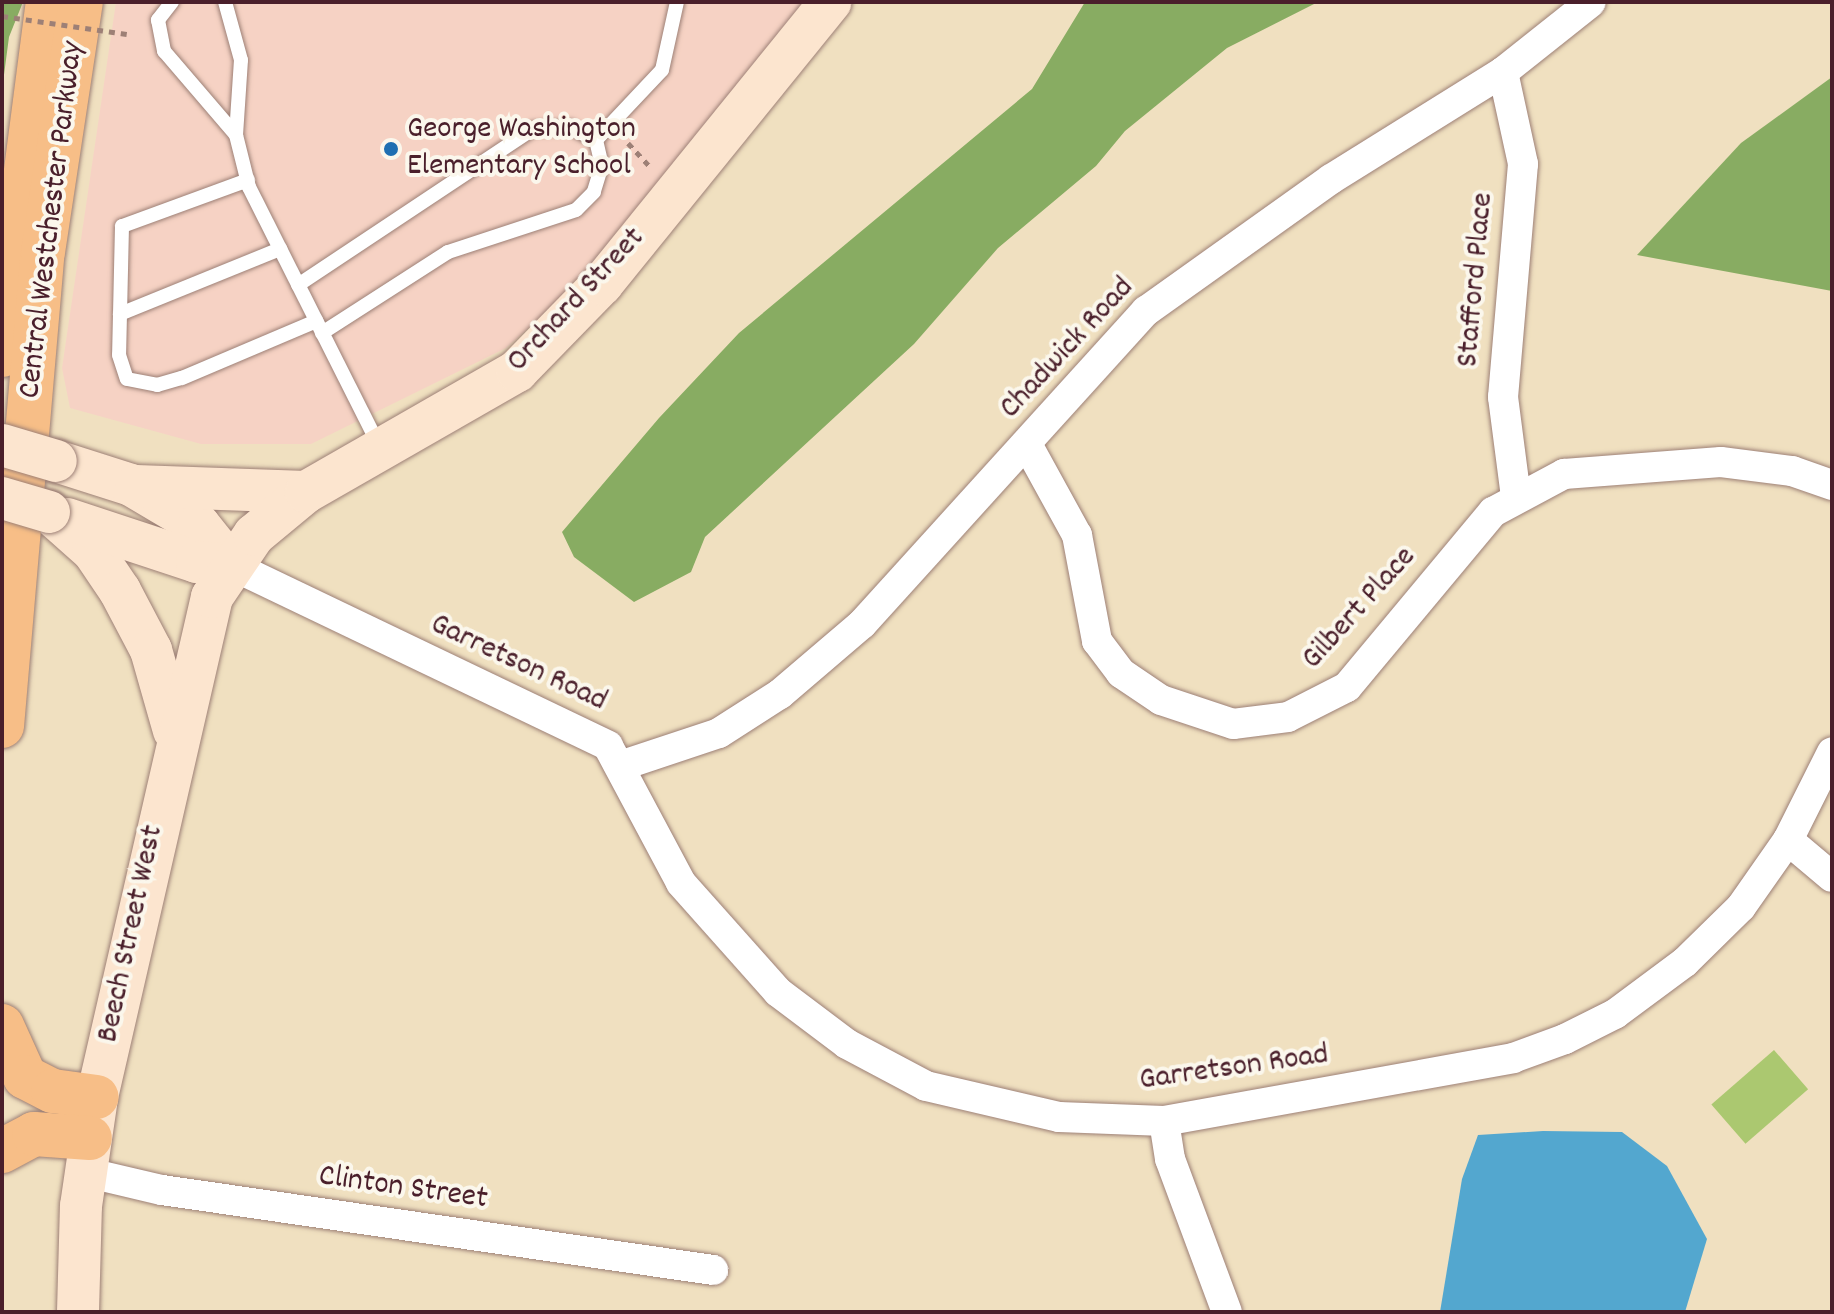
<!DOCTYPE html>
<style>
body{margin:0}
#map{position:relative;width:1834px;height:1314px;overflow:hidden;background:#f0e0c0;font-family:Dekko,sans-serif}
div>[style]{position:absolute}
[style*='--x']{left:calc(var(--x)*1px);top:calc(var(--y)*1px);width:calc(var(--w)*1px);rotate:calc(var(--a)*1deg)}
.built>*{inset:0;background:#f6d2c4}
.green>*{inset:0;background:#abc870;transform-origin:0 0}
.forest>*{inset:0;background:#88ac62}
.water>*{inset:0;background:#53a7cf}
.path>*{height:5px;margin-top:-2.5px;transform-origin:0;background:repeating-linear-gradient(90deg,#9d8076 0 6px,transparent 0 12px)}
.roads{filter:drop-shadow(0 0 2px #9d8076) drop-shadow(0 0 2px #9d8076)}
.lane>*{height:14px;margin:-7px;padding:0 7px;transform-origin:7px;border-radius:7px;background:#fff}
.street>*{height:30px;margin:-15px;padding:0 15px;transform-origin:15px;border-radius:15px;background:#fff}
.secondary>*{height:42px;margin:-21px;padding:0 21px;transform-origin:21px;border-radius:21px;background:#fce5cf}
.primary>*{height:44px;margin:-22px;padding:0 22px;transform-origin:22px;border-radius:22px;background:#f7be87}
.path-bridge>*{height:5px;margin-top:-2.5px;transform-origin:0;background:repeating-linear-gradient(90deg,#9d8076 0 6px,transparent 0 12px)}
.bridges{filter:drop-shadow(0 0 2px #9d8076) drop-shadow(0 0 2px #9d8076)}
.secondary-bridge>*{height:42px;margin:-21px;padding:0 21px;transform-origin:21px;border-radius:21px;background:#fce5cf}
.dots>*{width:22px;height:22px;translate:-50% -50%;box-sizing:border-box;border:4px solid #fbf7ec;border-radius:50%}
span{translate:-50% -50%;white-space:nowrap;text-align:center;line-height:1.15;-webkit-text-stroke:8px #fbf7ec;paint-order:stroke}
.poi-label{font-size:32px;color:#4a1f2b}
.left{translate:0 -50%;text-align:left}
.street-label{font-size:32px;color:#4a1f2b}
.frame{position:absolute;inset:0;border:4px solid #4a1f2b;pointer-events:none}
</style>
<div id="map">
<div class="built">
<div style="clip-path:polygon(116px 2px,808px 2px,588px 275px,506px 348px,311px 444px,201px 444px,70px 408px,62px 368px)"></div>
</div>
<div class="green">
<div style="left:1774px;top:1050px;width:52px;height:83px;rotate:49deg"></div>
</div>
<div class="forest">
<div style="clip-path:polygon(2px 2px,23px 2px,9px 37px,2px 90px)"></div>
<div style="clip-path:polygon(1085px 2px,1318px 2px,1227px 48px,1125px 131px,1096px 166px,998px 248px,914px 344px,705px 537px,691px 572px,634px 602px,574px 557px,562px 532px,659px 418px,739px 333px,1032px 89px)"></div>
<div style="clip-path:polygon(1832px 77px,1832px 291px,1637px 255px,1741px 143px)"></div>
</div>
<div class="water">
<div style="clip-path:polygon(1543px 1131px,1622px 1132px,1667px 1166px,1707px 1239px,1685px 1312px,1440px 1312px,1462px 1179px,1478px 1135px)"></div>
</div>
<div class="path">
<div style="--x:628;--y:143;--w:35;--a:47"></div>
</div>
<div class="roads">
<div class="lane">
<div style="--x:172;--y:2;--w:23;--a:128"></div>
<div style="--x:158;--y:20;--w:32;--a:79"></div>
<div style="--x:164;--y:51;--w:111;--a:49.4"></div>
<div style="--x:236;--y:135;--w:75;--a:-86.2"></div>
<div style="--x:241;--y:60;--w:60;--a:-105.4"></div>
<div style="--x:236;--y:135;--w:54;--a:76"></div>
<div style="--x:249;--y:187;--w:292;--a:63.3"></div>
<div style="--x:596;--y:140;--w:96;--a:-46.7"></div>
<div style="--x:662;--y:70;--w:70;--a:-77.6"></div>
<div style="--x:248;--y:180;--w:134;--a:159.9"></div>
<div style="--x:122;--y:226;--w:129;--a:91.3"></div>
<div style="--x:119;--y:355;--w:25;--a:72"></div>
<div style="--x:127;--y:379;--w:31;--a:11"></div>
<div style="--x:157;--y:385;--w:26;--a:-16"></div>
<div style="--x:182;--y:378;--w:146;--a:-23"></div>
<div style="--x:298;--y:285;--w:282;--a:-33.6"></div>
<div style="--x:533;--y:129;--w:37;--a:-3"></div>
<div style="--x:570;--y:127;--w:29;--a:27"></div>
<div style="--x:596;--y:140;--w:26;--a:77"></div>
<div style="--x:602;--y:165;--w:28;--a:107"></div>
<div style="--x:594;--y:192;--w:25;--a:135"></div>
<div style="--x:576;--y:210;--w:135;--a:161.8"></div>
<div style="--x:448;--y:252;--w:150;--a:147.3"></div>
<div style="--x:120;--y:314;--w:173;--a:-22.1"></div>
</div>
<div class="street">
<div style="--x:1503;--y:72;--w:94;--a:77.7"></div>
<div style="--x:1523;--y:164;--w:234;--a:94.9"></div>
<div style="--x:1503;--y:397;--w:101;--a:82.6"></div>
<div style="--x:1028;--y:446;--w:102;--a:61.2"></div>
<div style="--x:1077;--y:535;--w:108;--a:79.3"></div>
<div style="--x:1097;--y:641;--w:40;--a:53"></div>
<div style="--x:1121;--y:673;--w:48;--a:34"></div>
<div style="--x:1161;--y:700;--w:76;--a:18.4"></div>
<div style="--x:1233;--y:724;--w:55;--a:-7.3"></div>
<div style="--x:1288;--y:717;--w:66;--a:-27"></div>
<div style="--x:1347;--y:687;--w:228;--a:-50.2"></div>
<div style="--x:1493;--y:512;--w:81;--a:-28.2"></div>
<div style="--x:1564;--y:474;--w:157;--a:-4.4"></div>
<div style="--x:1721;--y:462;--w:72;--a:7.2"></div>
<div style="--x:1792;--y:471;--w:42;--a:19.3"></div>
<div style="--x:231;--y:565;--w:418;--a:25.6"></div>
<div style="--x:608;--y:746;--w:155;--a:61.9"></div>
<div style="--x:681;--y:883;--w:146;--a:48.3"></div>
<div style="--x:778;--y:992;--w:86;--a:37"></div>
<div style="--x:847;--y:1044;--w:89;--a:28"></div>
<div style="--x:926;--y:1086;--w:137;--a:13.1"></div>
<div style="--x:1059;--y:1117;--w:105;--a:2.2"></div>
<div style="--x:1164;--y:1121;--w:355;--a:-10.2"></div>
<div style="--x:1513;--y:1058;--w:55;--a:-20.1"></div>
<div style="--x:1565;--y:1039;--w:56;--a:-26.6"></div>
<div style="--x:1615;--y:1014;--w:87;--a:-36.6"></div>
<div style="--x:1685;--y:962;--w:78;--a:-44.5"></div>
<div style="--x:1741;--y:907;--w:82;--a:-55"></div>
<div style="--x:1788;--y:840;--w:98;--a:-63.4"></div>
<div style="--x:623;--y:765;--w:101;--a:-18.4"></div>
<div style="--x:719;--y:733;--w:72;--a:-32.6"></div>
<div style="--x:780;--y:694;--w:108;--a:-40.5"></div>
<div style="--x:862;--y:624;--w:423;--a:-47.8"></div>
<div style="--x:1146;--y:311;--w:227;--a:-35.5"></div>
<div style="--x:1331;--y:179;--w:203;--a:-31.9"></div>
<div style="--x:1503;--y:72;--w:112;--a:-38.5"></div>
<div style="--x:1788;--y:840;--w:57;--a:40.1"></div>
<div style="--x:1164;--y:1121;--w:38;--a:81"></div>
<div style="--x:1170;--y:1159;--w:163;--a:69.6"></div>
<div style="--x:85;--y:1172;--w:79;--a:13.2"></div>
<div style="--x:162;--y:1190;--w:557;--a:8.26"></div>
</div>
<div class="secondary">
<div style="--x:56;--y:461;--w:79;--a:17.7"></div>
<div style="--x:131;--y:485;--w:79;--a:30.5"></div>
<div style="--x:199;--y:525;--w:51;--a:51.3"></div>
<div style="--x:136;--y:486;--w:170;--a:2"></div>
<div style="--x:49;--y:512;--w:59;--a:41.6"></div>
<div style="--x:93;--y:551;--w:48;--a:56"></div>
<div style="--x:120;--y:591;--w:67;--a:62.3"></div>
<div style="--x:151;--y:650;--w:84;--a:74.1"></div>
<div style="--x:67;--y:519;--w:137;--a:18.3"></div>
<div style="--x:197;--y:562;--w:34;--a:5"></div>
<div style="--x:78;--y:1312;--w:106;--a:-88.4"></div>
<div style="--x:81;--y:1206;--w:110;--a:-81.6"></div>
<div style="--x:97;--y:1097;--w:513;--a:-77.05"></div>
<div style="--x:212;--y:597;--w:75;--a:-55.9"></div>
<div style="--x:254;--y:535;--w:67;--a:-39.6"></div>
<div style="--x:306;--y:492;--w:243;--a:-29.8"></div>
<div style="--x:517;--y:371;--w:122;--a:-45.7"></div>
<div style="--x:602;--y:284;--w:363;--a:-51"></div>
</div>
<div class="primary">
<div style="--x:2;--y:355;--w:356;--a:-82.6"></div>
<div style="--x:2;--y:726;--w:476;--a:-85.1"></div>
<div style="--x:43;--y:252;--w:253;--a:-81.4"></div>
<div style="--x:2;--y:1026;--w:56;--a:65.7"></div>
<div style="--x:25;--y:1077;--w:31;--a:27"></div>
<div style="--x:53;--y:1091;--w:44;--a:7.8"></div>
<div style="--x:2;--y:1151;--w:36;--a:-28"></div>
<div style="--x:34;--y:1134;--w:56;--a:4.1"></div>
</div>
</div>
<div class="path-bridge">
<div style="--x:2;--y:16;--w:126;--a:8.2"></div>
</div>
<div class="bridges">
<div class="secondary-bridge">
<div style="--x:2;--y:445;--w:56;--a:16.5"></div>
<div style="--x:2;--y:498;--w:49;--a:16.6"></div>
</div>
</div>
<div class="dots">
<div style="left:391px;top:149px;background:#1f6fb2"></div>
</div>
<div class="poi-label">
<span class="left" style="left:407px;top:149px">George Washington<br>Elementary School</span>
</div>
<div class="street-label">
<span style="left:53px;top:220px;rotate:-83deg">Central Westchester Parkway</span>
<span style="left:1477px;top:280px;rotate:-85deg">Stafford Place</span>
<span style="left:577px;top:301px;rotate:-47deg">Orchard Street</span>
<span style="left:1068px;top:349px;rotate:-47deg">Chadwick Road</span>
<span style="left:1360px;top:609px;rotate:-48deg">Gilbert Place</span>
<span style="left:518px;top:664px;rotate:25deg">Garretson Road</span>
<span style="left:132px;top:934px;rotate:-78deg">Beech Street West</span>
<span style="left:1234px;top:1069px;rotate:-8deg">Garretson Road</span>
<span style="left:403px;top:1189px;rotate:8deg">Clinton Street</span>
</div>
<div class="frame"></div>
</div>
